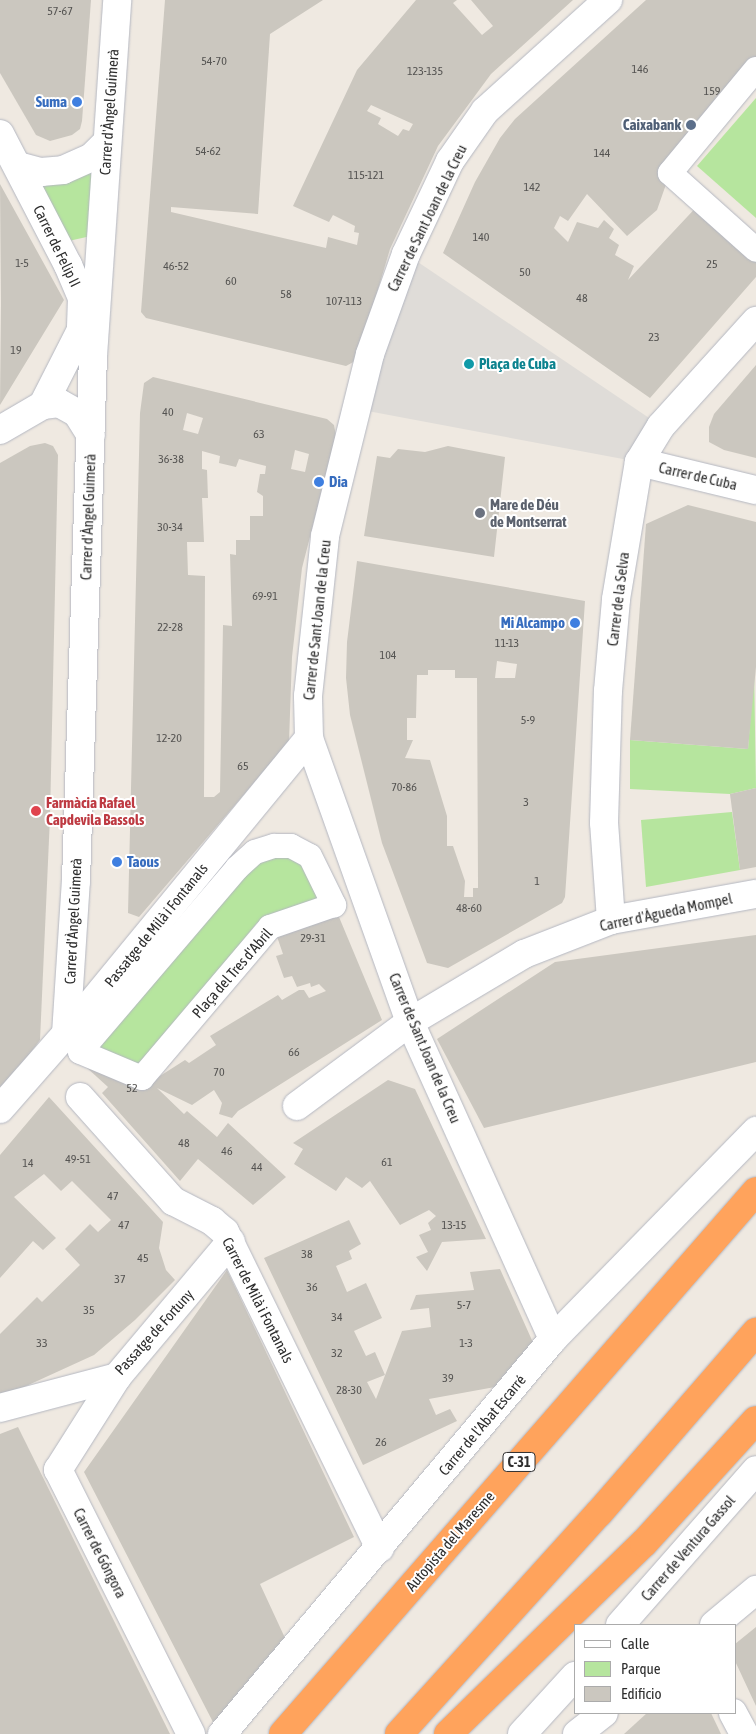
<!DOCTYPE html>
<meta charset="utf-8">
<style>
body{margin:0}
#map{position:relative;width:756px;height:1734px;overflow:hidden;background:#efe9e1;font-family:"Asap Condensed",sans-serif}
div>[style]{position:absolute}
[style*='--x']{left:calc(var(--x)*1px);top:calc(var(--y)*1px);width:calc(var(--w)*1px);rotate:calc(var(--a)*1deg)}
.green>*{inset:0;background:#b6e59e}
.plaza>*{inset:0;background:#dfdcd8}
.building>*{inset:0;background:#cbc7bf}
.roads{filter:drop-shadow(0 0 1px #b4b7c1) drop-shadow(0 0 1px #b4b7c1)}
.pedestrian>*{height:24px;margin:-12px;padding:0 12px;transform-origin:12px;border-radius:12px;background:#fff}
.minor>*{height:28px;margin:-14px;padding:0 14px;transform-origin:14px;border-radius:14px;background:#fff}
.tertiary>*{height:28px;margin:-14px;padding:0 14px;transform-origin:14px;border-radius:14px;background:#fff}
.motorway>*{height:28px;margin:-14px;padding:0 14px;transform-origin:14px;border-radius:14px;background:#ffa35c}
.dots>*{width:14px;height:14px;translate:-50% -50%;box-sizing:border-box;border:2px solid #fff;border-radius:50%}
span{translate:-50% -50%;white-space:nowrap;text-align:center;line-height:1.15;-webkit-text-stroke:4px #fff;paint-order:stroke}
.number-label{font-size:12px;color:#555452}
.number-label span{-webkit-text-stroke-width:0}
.shield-label span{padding:1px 4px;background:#fff;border:1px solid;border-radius:4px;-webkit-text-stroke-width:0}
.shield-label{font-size:14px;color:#2e2e2e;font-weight:700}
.shop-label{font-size:15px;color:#366cbe;font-weight:700}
.right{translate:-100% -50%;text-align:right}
.left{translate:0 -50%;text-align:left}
.street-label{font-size:15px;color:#2e2e2e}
.service-label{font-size:15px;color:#4e5e75;font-weight:700}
.culture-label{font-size:15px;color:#0d838f;font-weight:700}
.worship-label{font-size:15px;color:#5b616d;font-weight:700}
.health-label{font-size:15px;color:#be3a42;font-weight:700}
.legend{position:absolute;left:574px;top:1624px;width:162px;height:90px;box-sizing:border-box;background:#fff;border:1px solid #ababab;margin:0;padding:6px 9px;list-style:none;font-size:15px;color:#2e2e2e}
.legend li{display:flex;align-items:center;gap:10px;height:25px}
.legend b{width:25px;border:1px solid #ababab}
</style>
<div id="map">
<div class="green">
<div style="clip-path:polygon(756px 98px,756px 218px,697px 166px)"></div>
<div style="clip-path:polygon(91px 172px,91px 236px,64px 242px,34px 185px)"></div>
<div style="clip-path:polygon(754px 667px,756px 788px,730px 794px,630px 789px,630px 740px,748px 749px)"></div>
<div style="clip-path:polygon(732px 812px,740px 870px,646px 887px,641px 820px)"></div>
<div style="clip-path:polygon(270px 852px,306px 858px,322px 901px,257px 923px,137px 1072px,93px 1050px,243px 868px)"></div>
</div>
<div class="plaza">
<div style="clip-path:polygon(406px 254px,661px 426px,639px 462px,357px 409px)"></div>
</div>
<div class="building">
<div style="clip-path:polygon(0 0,91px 0,82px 121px,80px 129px,72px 135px,50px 141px,36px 135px,0 73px)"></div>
<div style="clip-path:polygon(evenodd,165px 0,323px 0,270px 34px,258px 214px,171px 207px,171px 212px,326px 248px,328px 237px,357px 245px,359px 233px,354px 232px,355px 226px,333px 215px,329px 222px,293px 206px,357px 70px,416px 0,457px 0,453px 3px,482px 35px,493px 26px,471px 0,573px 0,491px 74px,438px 146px,390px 249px,357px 360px,346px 366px,146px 318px,141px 312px,165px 0,371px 105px,413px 124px,409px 131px,403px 129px,398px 136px,378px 124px,381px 118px,367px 111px,371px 105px)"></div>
<div style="clip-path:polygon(646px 0,756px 0,756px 69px,670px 173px,657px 210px,627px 236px,587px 194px,568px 221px,560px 216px,554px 228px,568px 242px,577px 222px,598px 228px,604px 220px,614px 229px,609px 238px,619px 245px,615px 255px,634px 266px,628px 280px,702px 201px,756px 250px,756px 277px,650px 398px,443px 253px,475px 182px,500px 138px,515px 119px)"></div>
<div style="clip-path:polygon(0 184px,64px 300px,0 405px,1px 303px)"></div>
<div style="clip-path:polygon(756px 365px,756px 458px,724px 450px,709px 442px,709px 427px,714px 414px)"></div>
<div style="clip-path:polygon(evenodd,153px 377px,327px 419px,334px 425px,336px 436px,302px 568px,292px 657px,289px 742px,139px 917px,128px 913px,140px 413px,144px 383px,153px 377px,187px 413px,203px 418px,198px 434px,183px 430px,187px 413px,153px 377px,295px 450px,309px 454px,305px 472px,291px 469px,295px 450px,153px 377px,202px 451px,220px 456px,219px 463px,236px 467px,239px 459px,266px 466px,265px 474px,260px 474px,257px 492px,263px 496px,263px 516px,250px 516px,250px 540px,236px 540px,236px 555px,230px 554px,232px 626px,223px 625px,220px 792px,214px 797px,204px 797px,205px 576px,188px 575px,187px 542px,204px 542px,202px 498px,208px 498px,207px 470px,202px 469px,202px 451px)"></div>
<div style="clip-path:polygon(45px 443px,53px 446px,58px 455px,50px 817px,40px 1040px,0 1094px,0 463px,30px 446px)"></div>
<div style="clip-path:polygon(448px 446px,505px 457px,494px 557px,364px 536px,377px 456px,390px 458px,398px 449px,425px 452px)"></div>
<div style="clip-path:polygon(688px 505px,756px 522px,756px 667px,748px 749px,630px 740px,646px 524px)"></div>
<div style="clip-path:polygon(evenodd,357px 561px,585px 601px,565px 897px,562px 903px,448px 968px,427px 963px,382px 843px,350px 715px,346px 678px,347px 642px,357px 561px,497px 661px,517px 664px,515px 678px,495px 678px,497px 661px,357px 561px,428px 670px,455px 670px,455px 678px,477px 678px,478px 882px,478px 888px,473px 888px,473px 897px,464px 897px,465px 881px,453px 846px,447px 846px,447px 816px,430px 760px,405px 758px,413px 740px,407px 740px,407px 718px,416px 718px,417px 675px,428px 675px,428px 670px)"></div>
<div style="clip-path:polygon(756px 788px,756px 867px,740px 870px,730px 794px)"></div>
<div style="clip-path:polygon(334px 905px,382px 1020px,238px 1111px,232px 1118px,219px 1114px,222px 1103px,214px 1090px,192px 1105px,157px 1088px,184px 1114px,187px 1111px,217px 1137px,228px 1123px,286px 1177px,253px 1205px,198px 1159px,180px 1181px,102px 1093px,108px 1087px,86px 1067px,95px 1058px,149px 1083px,185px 1060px,189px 1063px,216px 1045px,210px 1036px,278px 995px,282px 1000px,299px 990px,304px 990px,309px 998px,326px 991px,319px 984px,311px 987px,310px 983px,297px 987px,292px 976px,284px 978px,276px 956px,283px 954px,273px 925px)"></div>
<div style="clip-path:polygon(756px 935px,756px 1062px,484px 1128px,437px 1039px,555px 962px)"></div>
<div style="clip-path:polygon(388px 1080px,415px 1089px,486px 1239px,442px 1242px,427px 1271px,416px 1257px,428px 1252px,419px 1235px,431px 1230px,428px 1223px,436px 1216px,429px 1210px,400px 1225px,370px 1181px,362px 1188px,346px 1177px,336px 1191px,294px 1164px,303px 1149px,293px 1143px)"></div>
<div style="clip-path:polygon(49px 1097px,163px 1222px,159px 1248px,166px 1270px,175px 1280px,135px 1320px,94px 1355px,0 1398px,0 1334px,37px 1297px,42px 1302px,80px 1265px,65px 1249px,90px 1224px,98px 1232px,111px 1220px,72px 1181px,61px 1191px,44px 1174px,14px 1197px,56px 1238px,43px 1250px,33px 1241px,0 1278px,0 1155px)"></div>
<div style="clip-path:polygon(349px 1220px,361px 1244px,349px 1251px,352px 1259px,336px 1266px,347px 1292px,366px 1283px,382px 1318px,354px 1331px,366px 1356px,375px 1352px,385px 1375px,367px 1382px,376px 1399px,402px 1331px,431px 1327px,429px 1308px,410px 1310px,416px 1295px,474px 1290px,470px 1272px,500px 1269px,535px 1347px,506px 1385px,429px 1399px,436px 1415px,450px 1409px,457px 1421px,363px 1465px,264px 1258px)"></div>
<div style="clip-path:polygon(227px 1270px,354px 1537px,260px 1584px,285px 1638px,214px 1724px,84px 1472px)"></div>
<div style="clip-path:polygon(18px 1427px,170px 1734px,0 1734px,0 1434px)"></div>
<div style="clip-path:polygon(756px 1627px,756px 1706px,735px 1661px,735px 1644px)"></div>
<div style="clip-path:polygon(647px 1713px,711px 1713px,721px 1734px,624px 1734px)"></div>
</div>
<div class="roads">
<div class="pedestrian">
<div style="--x:756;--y:69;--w:135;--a:129.6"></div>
<div style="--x:670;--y:173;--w:115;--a:41.8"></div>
<div style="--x:274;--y:846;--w:17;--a:0"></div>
<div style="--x:291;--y:846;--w:21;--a:28"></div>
<div style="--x:310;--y:856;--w:55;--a:63.9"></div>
<div style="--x:334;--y:905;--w:68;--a:161"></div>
<div style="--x:270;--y:927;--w:198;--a:130.3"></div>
<div style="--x:142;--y:1078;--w:67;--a:-157.2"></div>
<div style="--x:80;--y:1052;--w:242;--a:-49.5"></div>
<div style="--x:237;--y:868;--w:24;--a:-42"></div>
<div style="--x:255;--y:852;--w:20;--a:-18"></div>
</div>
<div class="minor">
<div style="--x:0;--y:134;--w:148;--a:62.6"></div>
<div style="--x:68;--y:265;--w:36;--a:67"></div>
<div style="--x:82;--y:298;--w:32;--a:92"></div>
<div style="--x:81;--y:330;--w:84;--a:116.9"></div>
<div style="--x:18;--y:166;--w:24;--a:15"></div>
<div style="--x:41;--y:172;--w:22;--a:-5"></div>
<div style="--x:63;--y:170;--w:32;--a:-24"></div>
<div style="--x:92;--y:157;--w:20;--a:-45"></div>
<div style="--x:0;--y:430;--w:50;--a:-30.2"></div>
<div style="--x:43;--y:405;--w:16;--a:-7"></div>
<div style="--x:59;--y:403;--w:21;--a:29"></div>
<div style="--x:77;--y:413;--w:26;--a:58"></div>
<div style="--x:639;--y:462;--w:120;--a:13.5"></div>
<div style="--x:611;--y:920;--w:97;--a:-94.1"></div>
<div style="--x:604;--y:823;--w:132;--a:-88.3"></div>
<div style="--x:608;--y:691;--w:92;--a:-85"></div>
<div style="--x:616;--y:599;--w:139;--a:-80.5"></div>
<div style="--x:639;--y:462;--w:42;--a:-58.6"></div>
<div style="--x:661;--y:426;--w:142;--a:-47.9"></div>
<div style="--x:66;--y:1034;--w:153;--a:-86.3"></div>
<div style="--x:76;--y:881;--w:525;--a:-88.15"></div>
<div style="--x:93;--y:356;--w:357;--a:-86.1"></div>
<div style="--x:80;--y:1097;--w:140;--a:48.2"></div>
<div style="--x:173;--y:1201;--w:44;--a:27.1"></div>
<div style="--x:212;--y:1221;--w:17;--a:40"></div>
<div style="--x:225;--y:1232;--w:352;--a:63.9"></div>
<div style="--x:297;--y:1106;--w:141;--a:-36.6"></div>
<div style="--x:410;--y:1022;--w:133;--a:-30.8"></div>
<div style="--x:524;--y:954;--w:93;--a:-21.3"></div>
<div style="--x:611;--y:920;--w:147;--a:-10.2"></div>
<div style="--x:0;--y:1109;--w:100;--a:-48.7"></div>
<div style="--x:66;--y:1034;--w:383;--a:-50.6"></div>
<div style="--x:553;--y:1339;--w:348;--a:-114.3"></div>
<div style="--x:410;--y:1022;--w:301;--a:-109.6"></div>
<div style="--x:309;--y:738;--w:42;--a:-91.4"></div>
<div style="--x:308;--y:696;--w:161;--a:-83.9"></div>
<div style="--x:325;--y:536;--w:187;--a:-76.1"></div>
<div style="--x:370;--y:354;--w:106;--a:-70.2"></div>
<div style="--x:406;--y:254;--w:103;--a:-64.7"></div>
<div style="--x:450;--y:161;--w:61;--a:-55"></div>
<div style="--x:485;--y:111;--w:166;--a:-42.1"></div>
<div style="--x:0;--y:1408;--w:121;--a:-14.8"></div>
<div style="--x:714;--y:1625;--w:55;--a:-39.8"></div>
<div style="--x:733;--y:1713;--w:24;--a:62"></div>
<div style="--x:191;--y:1734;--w:296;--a:-116.7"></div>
<div style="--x:58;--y:1470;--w:110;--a:-57.6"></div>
<div style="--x:117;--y:1377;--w:177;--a:-50"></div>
<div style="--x:222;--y:1734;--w:515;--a:-50.04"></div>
<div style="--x:553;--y:1339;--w:291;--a:-45.7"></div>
<div style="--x:577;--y:1734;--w:34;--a:-38"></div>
</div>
<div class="tertiary">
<div style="--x:620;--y:1625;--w:206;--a:-48.7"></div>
<div style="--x:522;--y:1734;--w:79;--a:-47.6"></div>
</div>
<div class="motorway">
<div style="--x:283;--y:1734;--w:720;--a:-48.94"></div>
<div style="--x:399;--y:1734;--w:298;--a:-47.9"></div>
<div style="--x:599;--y:1513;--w:240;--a:-49.1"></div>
<div style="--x:448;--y:1734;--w:274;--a:-44.3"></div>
<div style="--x:644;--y:1543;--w:166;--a:-47.7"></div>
</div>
</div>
<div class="dots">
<div style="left:77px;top:102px;background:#3f7fe0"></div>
<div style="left:691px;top:125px;background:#5c6f8a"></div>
<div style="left:469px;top:364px;background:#0f9aa8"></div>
<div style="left:319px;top:482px;background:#3f7fe0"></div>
<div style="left:480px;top:513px;background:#6b7280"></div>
<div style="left:575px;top:623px;background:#3f7fe0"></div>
<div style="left:36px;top:811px;background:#e0444e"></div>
<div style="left:117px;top:862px;background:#3f7fe0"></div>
</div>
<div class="number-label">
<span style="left:60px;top:12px">57-67</span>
<span style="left:214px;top:62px">54-70</span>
<span style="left:640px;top:70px">146</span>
<span style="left:425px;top:72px">123-135</span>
<span style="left:712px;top:92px">159</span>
<span style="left:208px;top:152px">54-62</span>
<span style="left:602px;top:154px">144</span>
<span style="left:366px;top:176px">115-121</span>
<span style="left:532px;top:188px">142</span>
<span style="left:481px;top:238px">140</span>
<span style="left:22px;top:264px">1-5</span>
<span style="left:712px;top:265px">25</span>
<span style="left:176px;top:267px">46-52</span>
<span style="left:525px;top:273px">50</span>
<span style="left:231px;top:282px">60</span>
<span style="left:286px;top:295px">58</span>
<span style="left:582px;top:299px">48</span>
<span style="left:344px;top:302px">107-113</span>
<span style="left:654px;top:338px">23</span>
<span style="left:16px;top:351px">19</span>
<span style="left:168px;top:413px">40</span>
<span style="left:259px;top:435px">63</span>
<span style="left:171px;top:460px">36-38</span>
<span style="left:170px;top:528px">30-34</span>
<span style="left:265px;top:597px">69-91</span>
<span style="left:170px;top:628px">22-28</span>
<span style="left:507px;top:644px">11-13</span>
<span style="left:388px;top:656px">104</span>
<span style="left:528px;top:721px">5-9</span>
<span style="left:169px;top:739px">12-20</span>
<span style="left:243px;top:767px">65</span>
<span style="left:404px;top:788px">70-86</span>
<span style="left:526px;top:803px">3</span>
<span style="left:537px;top:882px">1</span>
<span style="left:469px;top:909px">48-60</span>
<span style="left:313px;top:939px">29-31</span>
<span style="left:294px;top:1053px">66</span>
<span style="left:219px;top:1073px">70</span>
<span style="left:132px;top:1089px">52</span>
<span style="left:184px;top:1144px">48</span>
<span style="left:227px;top:1152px">46</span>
<span style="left:78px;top:1160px">49-51</span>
<span style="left:387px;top:1163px">61</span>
<span style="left:28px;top:1164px">14</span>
<span style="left:257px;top:1168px">44</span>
<span style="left:113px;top:1197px">47</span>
<span style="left:124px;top:1226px">47</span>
<span style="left:454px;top:1226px">13-15</span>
<span style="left:307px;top:1255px">38</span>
<span style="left:143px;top:1259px">45</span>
<span style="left:120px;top:1280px">37</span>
<span style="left:312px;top:1288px">36</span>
<span style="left:464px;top:1306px">5-7</span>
<span style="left:89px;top:1311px">35</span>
<span style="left:337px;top:1318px">34</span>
<span style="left:42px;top:1344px">33</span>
<span style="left:466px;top:1344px">1-3</span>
<span style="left:337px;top:1354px">32</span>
<span style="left:448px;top:1379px">39</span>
<span style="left:349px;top:1391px">28-30</span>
<span style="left:381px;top:1443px">26</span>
</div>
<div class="shield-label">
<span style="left:519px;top:1462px">C-31</span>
</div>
<div class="shop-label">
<span class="right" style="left:67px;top:102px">Suma</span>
<span class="left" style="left:329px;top:482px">Dia</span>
<span class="right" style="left:565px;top:623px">Mi Alcampo</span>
<span class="left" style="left:127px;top:862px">Taous</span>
</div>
<div class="street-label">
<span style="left:109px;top:112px;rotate:-86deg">Carrer d'Àngel Guimerà</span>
<span style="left:427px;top:218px;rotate:-64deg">Carrer de Sant Joan de la Creu</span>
<span style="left:57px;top:246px;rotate:64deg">Carrer de Felip II</span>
<span style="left:698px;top:476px;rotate:13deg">Carrer de Cuba</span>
<span style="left:88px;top:517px;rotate:-88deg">Carrer d'Àngel Guimerà</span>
<span style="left:618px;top:599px;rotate:-83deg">Carrer de la Selva</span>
<span style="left:317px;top:620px;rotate:-84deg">Carrer de Sant Joan de la Creu</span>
<span style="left:666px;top:912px;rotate:-12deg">Carrer d'Àgueda Mompel</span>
<span style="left:73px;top:921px;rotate:-87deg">Carrer d'Àngel Guimerà</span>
<span style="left:156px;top:925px;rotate:-51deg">Passatge de Milà i Fontanals</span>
<span style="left:232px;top:973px;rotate:-49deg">Plaça del Tres d'Abril</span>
<span style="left:425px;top:1048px;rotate:67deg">Carrer de Sant Joan de la Creu</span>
<span style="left:258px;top:1300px;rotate:63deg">Carrer de Milà i Fontanals</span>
<span style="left:154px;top:1332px;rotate:-48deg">Passatge de Fortuny</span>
<span style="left:482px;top:1425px;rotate:-50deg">Carrer de l'Abat Escarré</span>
<span style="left:450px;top:1541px;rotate:-49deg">Autopista del Maresme</span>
<span style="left:688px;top:1548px;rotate:-49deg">Carrer de Ventura Gassol</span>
<span style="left:100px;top:1553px;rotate:63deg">Carrer de Góngora</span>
</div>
<div class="service-label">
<span class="right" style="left:681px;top:125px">Caixabank</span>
</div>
<div class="culture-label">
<span class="left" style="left:479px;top:364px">Plaça de Cuba</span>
</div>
<div class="worship-label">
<span class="left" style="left:490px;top:513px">Mare de Déu<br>de Montserrat</span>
</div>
<div class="health-label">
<span class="left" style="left:46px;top:811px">Farmàcia Rafael<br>Capdevila Bassols</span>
</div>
<ul class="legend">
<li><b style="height:6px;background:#fff"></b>Calle</li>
<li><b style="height:14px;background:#b6e59e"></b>Parque</li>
<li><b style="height:14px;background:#cbc7bf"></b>Edificio</li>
</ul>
</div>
